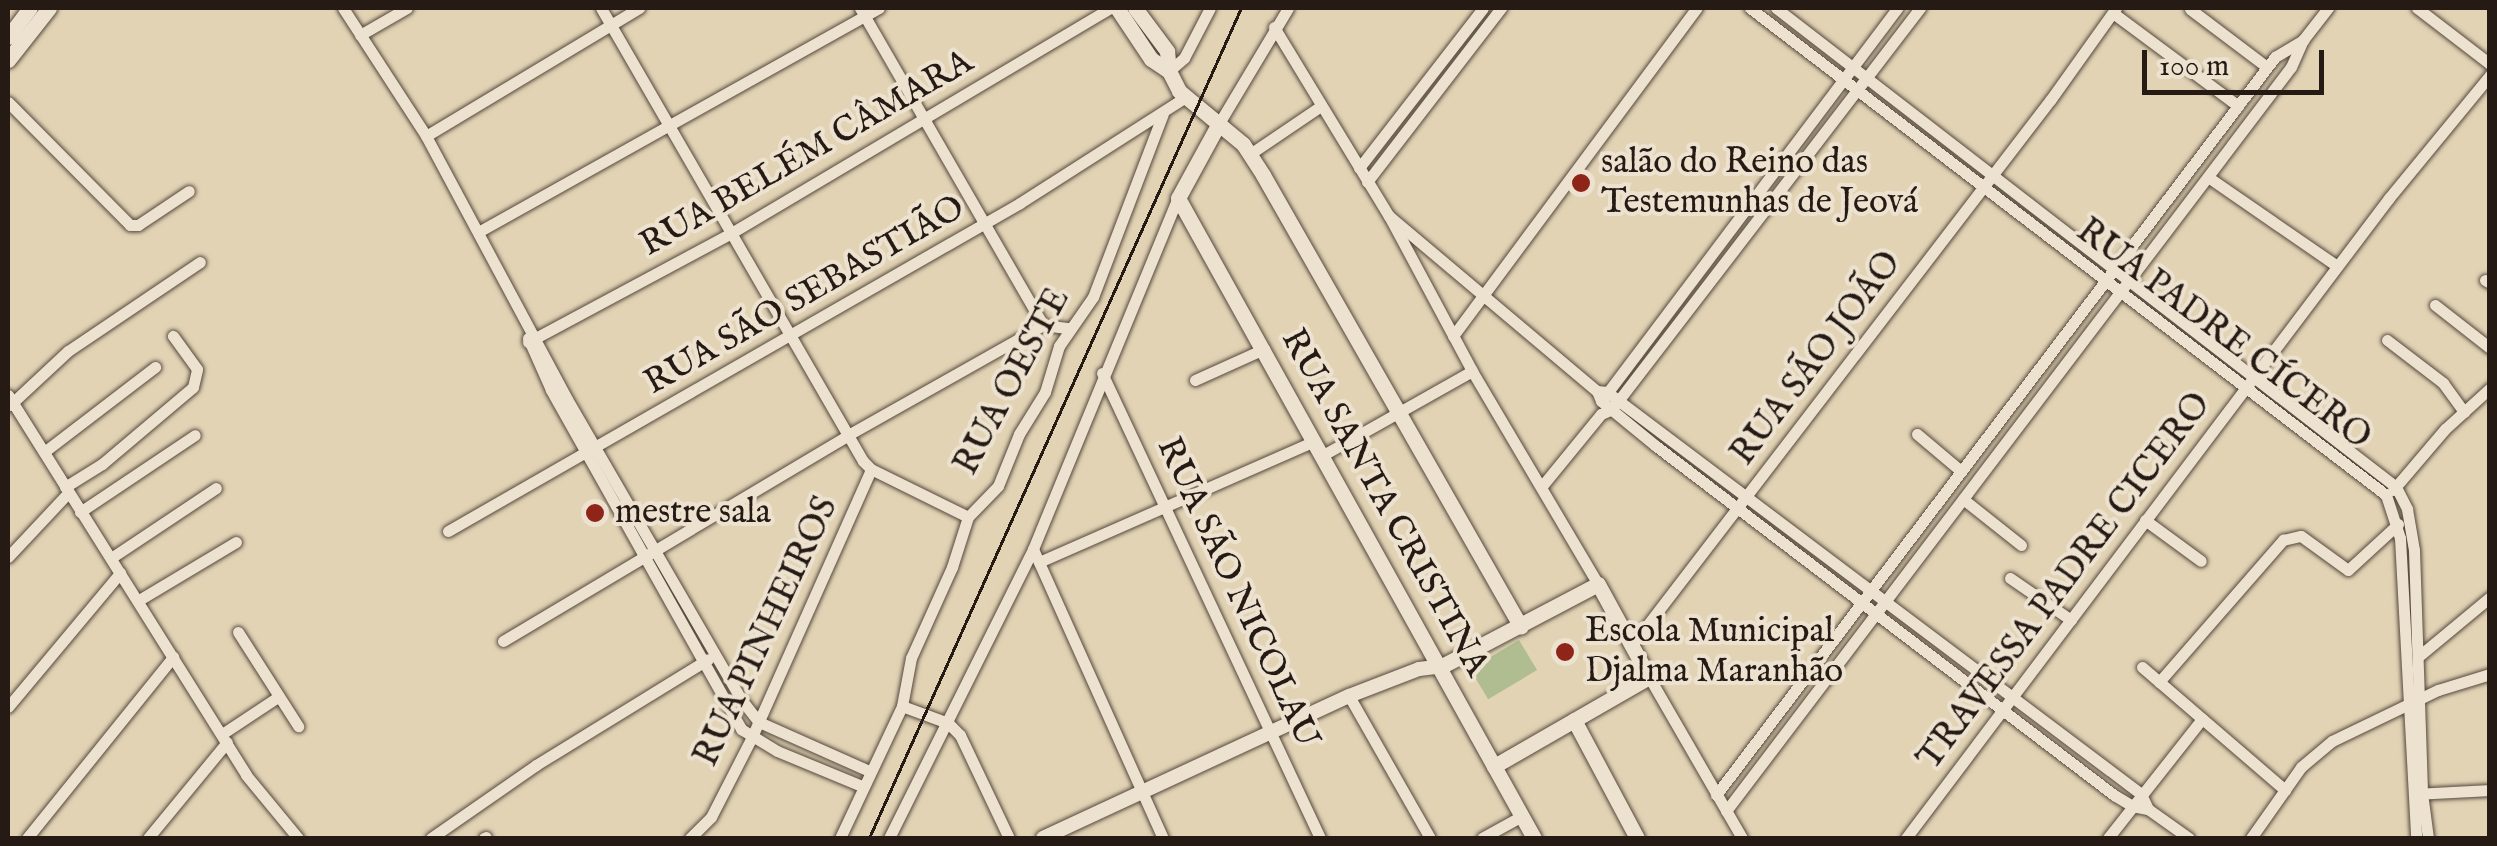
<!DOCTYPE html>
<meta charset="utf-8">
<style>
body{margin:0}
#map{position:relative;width:2497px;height:846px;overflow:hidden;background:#e2d3b5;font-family:"IM FELL English",serif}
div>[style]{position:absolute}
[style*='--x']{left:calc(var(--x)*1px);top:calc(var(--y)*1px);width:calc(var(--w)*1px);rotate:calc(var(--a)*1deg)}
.green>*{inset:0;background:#afbd90;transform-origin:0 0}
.roads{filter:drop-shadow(0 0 2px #54483c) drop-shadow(0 0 2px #54483c)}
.minor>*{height:11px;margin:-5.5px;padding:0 5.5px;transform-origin:5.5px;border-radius:5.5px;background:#ece2cf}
.tertiary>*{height:14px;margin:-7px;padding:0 7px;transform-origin:7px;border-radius:7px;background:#ece2cf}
.secondary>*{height:15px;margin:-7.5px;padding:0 7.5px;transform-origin:7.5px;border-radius:7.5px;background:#ece2cf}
.tram>*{height:2.5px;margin:-1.25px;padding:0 1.25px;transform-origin:1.25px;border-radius:1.25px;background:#251a14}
.dots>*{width:28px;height:28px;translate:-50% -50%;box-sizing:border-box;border:5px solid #ece2cf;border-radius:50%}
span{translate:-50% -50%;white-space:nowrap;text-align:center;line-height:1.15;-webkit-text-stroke:8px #ece2cf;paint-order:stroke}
.street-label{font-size:35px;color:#251a14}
.poi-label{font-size:35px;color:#251a14}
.left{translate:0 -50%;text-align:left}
.frame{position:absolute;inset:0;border:10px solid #251a14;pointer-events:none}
.scale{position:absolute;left:2142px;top:50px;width:182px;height:45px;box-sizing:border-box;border:5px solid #251a14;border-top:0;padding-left:12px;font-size:30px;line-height:35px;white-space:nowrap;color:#251a14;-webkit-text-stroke:8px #ece2cf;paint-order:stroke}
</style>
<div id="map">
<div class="green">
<div style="left:1519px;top:640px;width:35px;height:57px;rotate:59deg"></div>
</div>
<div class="roads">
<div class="minor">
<div style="--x:343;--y:8;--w:153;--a:57"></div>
<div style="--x:426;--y:136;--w:298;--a:61.8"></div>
<div style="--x:567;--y:399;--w:345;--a:59.9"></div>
<div style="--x:740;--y:698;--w:31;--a:52"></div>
<div style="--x:759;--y:722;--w:120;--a:24"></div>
<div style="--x:601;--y:8;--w:523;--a:59.96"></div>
<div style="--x:863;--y:461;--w:11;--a:45"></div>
<div style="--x:871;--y:469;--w:108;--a:26.3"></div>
<div style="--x:860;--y:8;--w:366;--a:60"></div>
<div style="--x:1750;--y:8;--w:801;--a:37.44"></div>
<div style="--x:2386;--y:495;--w:45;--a:72"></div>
<div style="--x:2400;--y:538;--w:300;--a:86.9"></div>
<div style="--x:1776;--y:8;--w:783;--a:37.69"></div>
<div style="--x:2396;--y:487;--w:25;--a:63"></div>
<div style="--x:2407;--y:509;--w:42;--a:80.3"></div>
<div style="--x:2414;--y:550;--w:243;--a:88.1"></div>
<div style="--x:2422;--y:793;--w:45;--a:82.4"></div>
<div style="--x:2417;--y:8;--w:92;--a:37.5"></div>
<div style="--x:2190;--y:9;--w:96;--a:37"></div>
<div style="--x:2113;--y:13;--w:156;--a:36.6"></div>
<div style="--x:1274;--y:27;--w:221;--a:58.7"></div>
<div style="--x:1389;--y:216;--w:176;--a:61.8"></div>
<div style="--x:1472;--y:371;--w:247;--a:59.4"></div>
<div style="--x:360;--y:35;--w:54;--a:-29.9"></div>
<div style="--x:1169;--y:71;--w:20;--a:-41"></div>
<div style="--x:1184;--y:58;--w:56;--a:-62.5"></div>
<div style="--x:8;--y:102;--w:173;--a:45.2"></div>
<div style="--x:130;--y:225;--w:8;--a:0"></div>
<div style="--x:138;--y:225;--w:61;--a:-33.7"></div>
<div style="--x:1218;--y:125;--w:136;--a:-59.1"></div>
<div style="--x:426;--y:136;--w:249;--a:-31"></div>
<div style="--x:1250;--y:154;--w:86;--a:-34.1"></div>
<div style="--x:1359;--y:168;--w:202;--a:-52.2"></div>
<div style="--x:2208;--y:177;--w:157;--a:34.6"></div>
<div style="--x:1367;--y:182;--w:220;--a:-52.4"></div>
<div style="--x:1389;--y:216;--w:272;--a:40.1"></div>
<div style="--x:1597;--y:391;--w:11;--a:68"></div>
<div style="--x:1601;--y:401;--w:71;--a:39.3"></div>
<div style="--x:1656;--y:446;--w:576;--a:37.31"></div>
<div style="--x:2114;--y:795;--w:21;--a:31"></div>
<div style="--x:2132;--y:806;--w:16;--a:11"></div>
<div style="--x:2148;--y:809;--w:50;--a:35.3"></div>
<div style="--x:480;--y:231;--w:457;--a:-29.2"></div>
<div style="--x:2485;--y:280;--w:6;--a:31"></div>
<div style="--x:2435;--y:305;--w:70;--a:38"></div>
<div style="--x:1453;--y:336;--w:409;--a:-53.4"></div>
<div style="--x:528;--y:338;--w:57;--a:66.1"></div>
<div style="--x:551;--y:390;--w:389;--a:60.7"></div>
<div style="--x:741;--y:729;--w:42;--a:31.4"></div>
<div style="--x:777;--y:751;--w:92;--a:22.4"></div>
<div style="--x:2387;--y:340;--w:71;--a:37.5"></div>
<div style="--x:2443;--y:383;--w:36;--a:54"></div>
<div style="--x:528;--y:342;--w:233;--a:-28.2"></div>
<div style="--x:733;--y:232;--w:439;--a:-30.7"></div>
<div style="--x:1102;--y:373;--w:514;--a:64.88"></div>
<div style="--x:1195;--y:380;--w:76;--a:-24.2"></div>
<div style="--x:1597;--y:391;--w:10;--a:6"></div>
<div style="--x:1607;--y:392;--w:668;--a:36.97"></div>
<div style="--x:2141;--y:794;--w:17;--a:65"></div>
<div style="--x:8;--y:395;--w:448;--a:57.9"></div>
<div style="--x:246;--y:775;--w:82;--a:50.5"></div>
<div style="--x:1605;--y:396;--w:486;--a:-53"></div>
<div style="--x:10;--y:405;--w:79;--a:-43"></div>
<div style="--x:68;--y:351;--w:159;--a:-34"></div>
<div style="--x:1917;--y:434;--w:57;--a:40.1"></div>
<div style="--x:44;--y:452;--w:140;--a:-37.4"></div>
<div style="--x:1323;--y:455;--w:171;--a:-29.4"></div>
<div style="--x:1542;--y:486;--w:93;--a:-50.7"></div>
<div style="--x:1601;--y:414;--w:12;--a:-24"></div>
<div style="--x:1612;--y:409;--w:506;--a:-52.47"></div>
<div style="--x:65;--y:487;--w:44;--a:-31.9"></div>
<div style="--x:102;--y:464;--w:119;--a:-40.2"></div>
<div style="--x:193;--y:387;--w:18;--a:-77"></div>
<div style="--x:197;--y:369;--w:41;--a:-126"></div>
<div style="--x:2393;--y:490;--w:80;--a:-49.6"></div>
<div style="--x:2445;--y:429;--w:61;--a:-42.3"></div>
<div style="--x:1963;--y:499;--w:74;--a:38.4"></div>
<div style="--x:80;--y:512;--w:138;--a:-33.8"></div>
<div style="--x:2145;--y:520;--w:69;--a:36.2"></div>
<div style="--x:448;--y:531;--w:659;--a:-29.83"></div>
<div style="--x:1020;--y:203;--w:195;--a:-32.6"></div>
<div style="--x:1033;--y:549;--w:317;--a:65.8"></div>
<div style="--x:8;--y:557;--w:88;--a:-46.8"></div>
<div style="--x:111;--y:558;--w:126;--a:-33.7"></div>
<div style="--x:1039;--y:562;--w:301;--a:-23.7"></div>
<div style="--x:2010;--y:578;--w:74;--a:34.5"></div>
<div style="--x:139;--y:600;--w:113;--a:-30.9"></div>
<div style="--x:238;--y:632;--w:112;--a:57.4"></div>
<div style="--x:503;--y:641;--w:402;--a:-30.8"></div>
<div style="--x:848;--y:435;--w:224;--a:-29.4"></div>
<div style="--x:1043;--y:325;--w:26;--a:7"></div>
<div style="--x:1632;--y:645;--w:688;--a:-52.5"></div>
<div style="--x:2051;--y:99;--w:112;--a:-54.5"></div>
<div style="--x:2419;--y:656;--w:92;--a:-39.7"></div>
<div style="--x:2142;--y:667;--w:189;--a:40.7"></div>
<div style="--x:1649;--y:677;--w:186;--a:60"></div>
<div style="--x:2159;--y:682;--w:189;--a:-48.9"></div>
<div style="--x:2283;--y:540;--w:18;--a:-13"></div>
<div style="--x:2301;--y:536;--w:58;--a:35.9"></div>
<div style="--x:2348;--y:570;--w:68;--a:-42.6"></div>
<div style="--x:1349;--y:696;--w:163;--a:60.3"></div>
<div style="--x:902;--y:706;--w:49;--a:20.3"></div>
<div style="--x:948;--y:723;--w:17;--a:45"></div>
<div style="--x:960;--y:735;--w:114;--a:64.6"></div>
<div style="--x:8;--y:707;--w:175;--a:-50.1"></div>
<div style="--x:222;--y:734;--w:67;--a:-33.5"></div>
<div style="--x:2415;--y:794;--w:75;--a:-3.1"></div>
<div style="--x:1716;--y:795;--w:926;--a:-52.86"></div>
<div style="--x:2275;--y:57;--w:33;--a:-31"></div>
<div style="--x:1726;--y:811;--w:934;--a:-52.79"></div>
<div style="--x:2291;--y:67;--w:30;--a:-66"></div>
<div style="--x:2303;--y:40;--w:41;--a:-52"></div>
<div style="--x:27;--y:838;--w:233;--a:-51.1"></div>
<div style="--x:148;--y:838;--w:124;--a:-50.5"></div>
<div style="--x:431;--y:838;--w:128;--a:-34.8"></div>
<div style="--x:536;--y:765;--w:202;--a:-31.6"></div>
<div style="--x:484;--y:838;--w:2;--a:-27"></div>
<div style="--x:690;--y:838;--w:30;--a:-45"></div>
<div style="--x:711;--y:817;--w:88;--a:-62.9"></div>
<div style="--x:751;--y:739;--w:295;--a:-66"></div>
<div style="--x:840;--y:838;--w:146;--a:-64.8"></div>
<div style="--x:902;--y:706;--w:49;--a:-79.4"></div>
<div style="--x:911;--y:658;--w:100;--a:-65.7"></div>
<div style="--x:952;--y:567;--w:52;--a:-72.3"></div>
<div style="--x:968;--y:517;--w:43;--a:-45.9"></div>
<div style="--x:998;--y:486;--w:56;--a:-68"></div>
<div style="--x:1019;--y:434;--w:49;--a:-58.2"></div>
<div style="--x:1045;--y:392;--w:48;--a:-73.1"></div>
<div style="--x:1059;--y:346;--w:60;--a:-55.2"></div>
<div style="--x:1093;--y:297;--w:196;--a:-69.1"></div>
<div style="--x:889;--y:838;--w:323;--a:-63.5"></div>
<div style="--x:1033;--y:549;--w:380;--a:-67.6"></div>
<div style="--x:1482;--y:838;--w:46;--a:-28.8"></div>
<div style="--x:1906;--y:838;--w:802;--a:-52.96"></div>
<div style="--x:2389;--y:198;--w:159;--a:-50.6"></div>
<div style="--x:2108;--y:838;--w:152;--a:-51.7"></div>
<div style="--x:2251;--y:838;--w:87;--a:-54.8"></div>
<div style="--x:2301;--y:767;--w:40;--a:-40"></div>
<div style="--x:2332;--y:741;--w:118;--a:-25.7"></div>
<div style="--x:2438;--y:690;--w:54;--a:-17.1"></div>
</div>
<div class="tertiary">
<div style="--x:1043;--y:838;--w:337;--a:-24.9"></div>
<div style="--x:1349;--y:696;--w:75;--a:-21.1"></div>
<div style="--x:1419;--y:669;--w:23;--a:-7"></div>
</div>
<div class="secondary">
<div style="--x:1117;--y:8;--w:61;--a:56.3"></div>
<div style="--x:1151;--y:59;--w:22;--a:34"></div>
<div style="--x:1135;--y:8;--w:54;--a:53.3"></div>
<div style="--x:1167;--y:51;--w:20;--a:84"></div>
<div style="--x:1169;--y:71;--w:22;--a:63"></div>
<div style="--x:1179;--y:91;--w:83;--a:39.6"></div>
<div style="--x:1243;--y:144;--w:37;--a:57"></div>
<div style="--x:1263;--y:175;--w:520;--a:60.28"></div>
<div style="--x:8;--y:37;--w:36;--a:-53"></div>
<div style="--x:8;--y:60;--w:66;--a:-51.7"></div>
<div style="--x:1218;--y:125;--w:83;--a:118.7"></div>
<div style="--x:1178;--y:198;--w:732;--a:60.92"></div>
<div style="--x:1442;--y:666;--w:176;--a:-27.7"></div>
<div style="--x:1598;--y:584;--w:106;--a:61.3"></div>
<div style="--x:1649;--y:677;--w:179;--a:150.1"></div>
<div style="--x:1574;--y:720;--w:134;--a:61.9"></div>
</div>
</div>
<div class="tram">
<div style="--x:869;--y:838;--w:910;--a:-65.86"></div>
</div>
<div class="dots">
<div style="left:1581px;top:183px;background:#8f2418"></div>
<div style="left:595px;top:513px;background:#8f2418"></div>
<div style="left:1565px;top:652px;background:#8f2418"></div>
</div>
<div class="street-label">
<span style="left:807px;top:154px;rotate:-30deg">RUA BELÉM CÂMARA</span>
<span style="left:805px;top:296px;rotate:-30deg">RUA SÃO SEBASTIÃO</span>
<span style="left:2223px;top:335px;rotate:37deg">RUA PADRE CÍCERO</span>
<span style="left:1817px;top:359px;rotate:-53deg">RUA SÃO JOÃO</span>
<span style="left:1013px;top:382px;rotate:-62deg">RUA OESTE</span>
<span style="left:1384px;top:503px;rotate:61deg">RUA SANTA CRISTINA</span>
<span style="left:2065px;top:582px;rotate:-53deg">TRAVESSA PADRE CICERO</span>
<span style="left:1237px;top:593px;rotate:65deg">RUA SÃO NICOLAU</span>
<span style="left:767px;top:632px;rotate:-65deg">RUA PINHEIROS</span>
</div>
<div class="poi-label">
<span class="left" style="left:1601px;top:183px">salão do Reino das<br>Testemunhas de Jeová</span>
<span class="left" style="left:615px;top:513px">mestre sala</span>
<span class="left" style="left:1585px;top:652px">Escola Municipal<br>Djalma Maranhão</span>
</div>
<div class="frame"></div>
<div class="scale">100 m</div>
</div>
